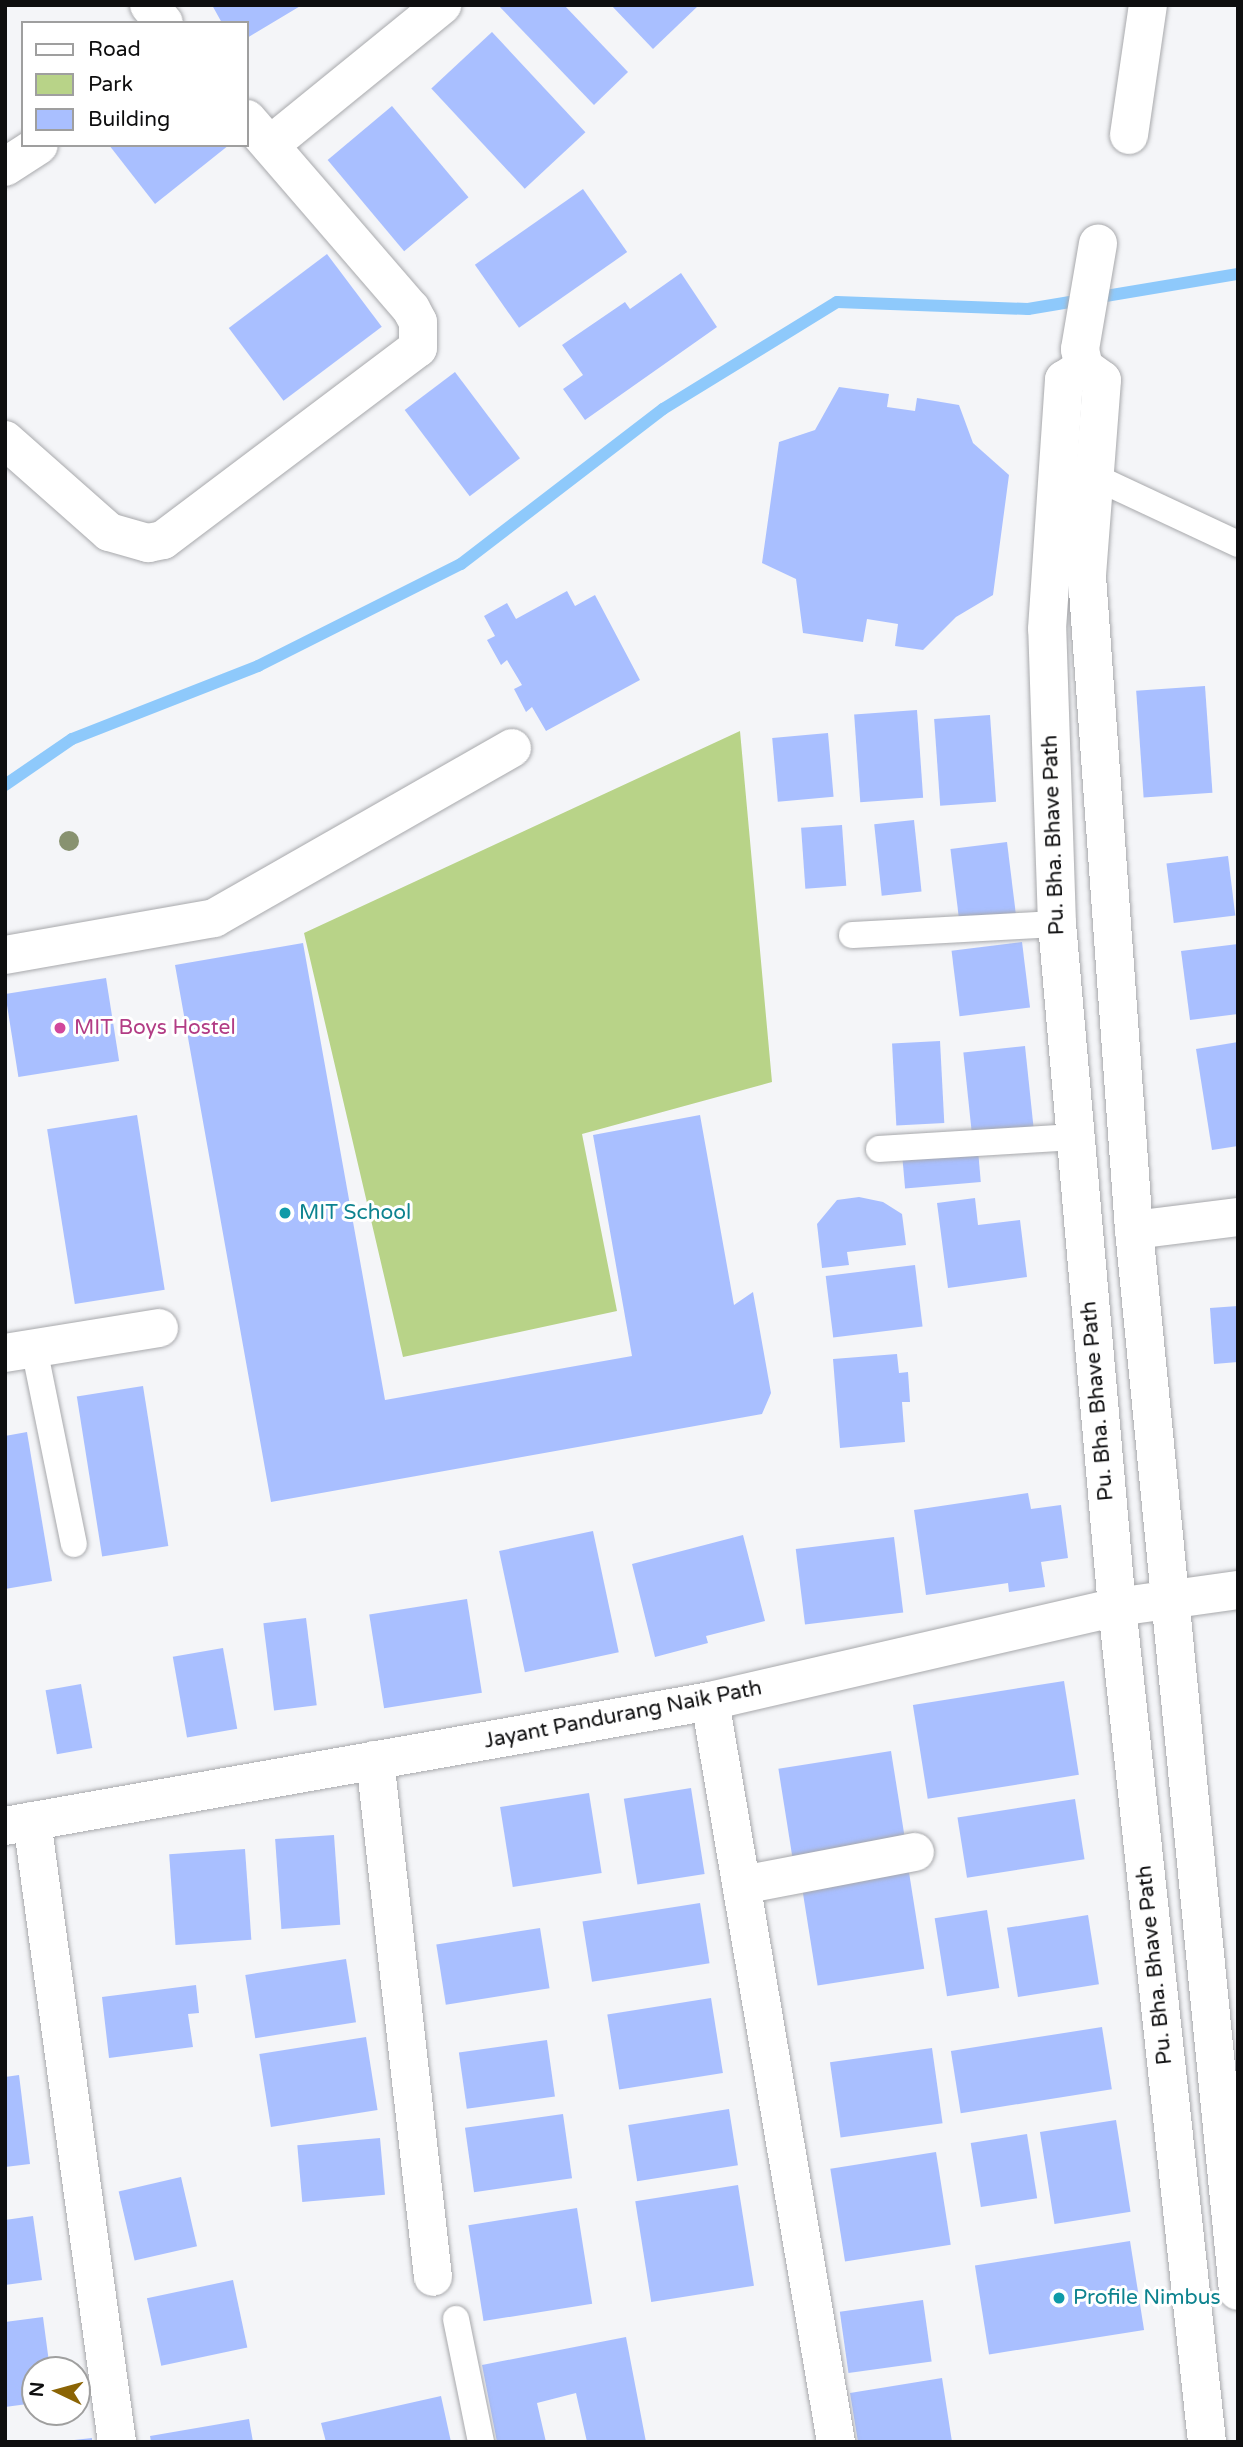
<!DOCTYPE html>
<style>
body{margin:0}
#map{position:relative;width:1243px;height:2447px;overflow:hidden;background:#f4f5f8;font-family:"Varela Round",sans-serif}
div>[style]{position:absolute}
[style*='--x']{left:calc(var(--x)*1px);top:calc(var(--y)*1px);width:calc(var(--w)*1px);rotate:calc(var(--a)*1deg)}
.green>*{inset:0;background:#b8d388}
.stream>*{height:12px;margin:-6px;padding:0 6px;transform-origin:6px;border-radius:6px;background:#8ec9fb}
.building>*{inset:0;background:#a9bfff;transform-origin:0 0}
.roads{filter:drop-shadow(0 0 2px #a8a9ac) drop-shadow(0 0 2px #a8a9ac)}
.service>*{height:26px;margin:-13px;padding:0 13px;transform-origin:13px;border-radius:13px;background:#fff}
.minor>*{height:38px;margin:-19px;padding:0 19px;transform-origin:19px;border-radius:19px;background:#fff}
.tertiary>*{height:38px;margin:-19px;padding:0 19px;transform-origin:19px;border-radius:19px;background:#fff}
.trees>*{width:20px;height:20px;margin:-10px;border-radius:50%;background:#889270}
.dots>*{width:19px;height:19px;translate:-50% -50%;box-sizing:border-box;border:4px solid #fff;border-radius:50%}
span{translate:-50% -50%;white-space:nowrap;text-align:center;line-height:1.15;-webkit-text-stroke:6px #fff;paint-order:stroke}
.street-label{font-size:21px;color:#0e0e0f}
.hotel-label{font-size:21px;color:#b23c85}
.left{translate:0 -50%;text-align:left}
.culture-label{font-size:21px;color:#0d838f}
.frame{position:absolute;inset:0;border:7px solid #0e0e0f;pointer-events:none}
.legend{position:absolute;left:21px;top:21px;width:228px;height:126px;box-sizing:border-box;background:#fff;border:2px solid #9f9f9f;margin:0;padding:9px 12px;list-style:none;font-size:21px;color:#0e0e0f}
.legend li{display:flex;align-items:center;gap:14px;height:35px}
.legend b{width:35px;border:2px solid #9f9f9f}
.north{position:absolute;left:21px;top:2356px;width:70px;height:70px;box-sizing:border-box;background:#fff;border:2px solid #9f9f9f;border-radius:50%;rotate:275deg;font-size:19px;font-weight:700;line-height:28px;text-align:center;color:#0e0e0f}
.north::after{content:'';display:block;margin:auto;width:24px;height:32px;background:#8b6405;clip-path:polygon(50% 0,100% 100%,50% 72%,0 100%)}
</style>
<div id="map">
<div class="green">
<div style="clip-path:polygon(740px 731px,772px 1082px,582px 1134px,617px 1311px,403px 1357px,304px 933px)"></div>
</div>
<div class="stream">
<div style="--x:5;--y:785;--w:81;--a:-34.5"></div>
<div style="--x:72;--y:739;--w:200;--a:-21.4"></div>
<div style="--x:258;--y:666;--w:227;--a:-26.7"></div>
<div style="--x:461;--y:564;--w:255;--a:-37.5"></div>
<div style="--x:663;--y:409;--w:204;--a:-31.6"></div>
<div style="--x:837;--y:302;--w:191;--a:2.1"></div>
<div style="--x:1028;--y:309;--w:213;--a:-9.5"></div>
</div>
<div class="building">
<div style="clip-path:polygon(212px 5px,302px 5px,247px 38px,247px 23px,222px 23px)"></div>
<div style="clip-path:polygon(498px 5px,564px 5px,628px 72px,594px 105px)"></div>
<div style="clip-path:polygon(611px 5px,699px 5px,653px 49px)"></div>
<div style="left:492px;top:32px;width:137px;height:83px;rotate:47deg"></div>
<div style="left:392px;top:106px;width:119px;height:84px;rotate:50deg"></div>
<div style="clip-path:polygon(109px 145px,229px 145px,155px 204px)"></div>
<div style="left:583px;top:189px;width:77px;height:132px;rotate:55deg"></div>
<div style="left:327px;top:254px;width:91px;height:123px;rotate:53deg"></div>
<div style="clip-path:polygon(681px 273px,717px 327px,585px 420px,563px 389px,583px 375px,562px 345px,625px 302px,630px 309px)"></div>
<div style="left:455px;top:372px;width:108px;height:63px;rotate:53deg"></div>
<div style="clip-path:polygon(839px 387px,889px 394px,887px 407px,915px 411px,917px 398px,959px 405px,973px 443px,1009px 475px,993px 595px,956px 617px,923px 650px,895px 646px,898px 624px,867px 619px,863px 642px,803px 633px,796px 579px,762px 563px,779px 442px,815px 430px)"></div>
<div style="clip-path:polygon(567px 591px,575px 606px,595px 595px,640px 680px,546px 731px,532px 707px,526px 712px,514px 689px,522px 685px,507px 660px,501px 665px,487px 640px,495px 636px,484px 616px,507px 603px,516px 619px)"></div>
<div style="left:1205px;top:686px;width:107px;height:69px;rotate:86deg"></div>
<div style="left:917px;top:710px;width:88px;height:63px;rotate:86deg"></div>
<div style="left:990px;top:715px;width:87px;height:56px;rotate:86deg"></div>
<div style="left:828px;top:733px;width:64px;height:56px;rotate:85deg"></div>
<div style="left:914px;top:820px;width:72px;height:40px;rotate:84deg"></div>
<div style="left:842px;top:825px;width:61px;height:41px;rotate:86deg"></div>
<div style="left:1007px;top:842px;width:74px;height:57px;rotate:83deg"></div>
<div style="left:1228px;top:856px;width:60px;height:62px;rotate:83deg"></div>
<div style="left:1022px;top:942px;width:66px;height:71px;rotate:83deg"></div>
<div style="clip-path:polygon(303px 943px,385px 1400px,632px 1356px,593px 1135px,700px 1115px,734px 1305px,753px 1292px,771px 1393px,762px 1414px,271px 1502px,175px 965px)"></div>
<div style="clip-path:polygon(1238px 944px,1238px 1014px,1190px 1020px,1181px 951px)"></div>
<div style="left:106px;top:978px;width:84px;height:102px;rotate:81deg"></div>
<div style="left:940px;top:1041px;width:82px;height:48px;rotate:87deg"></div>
<div style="clip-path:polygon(1238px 1042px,1238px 1146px,1212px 1150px,1196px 1049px)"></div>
<div style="left:1025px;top:1046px;width:82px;height:62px;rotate:84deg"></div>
<div style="left:137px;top:1115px;width:177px;height:91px;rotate:81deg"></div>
<div style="left:978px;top:1150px;width:32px;height:76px;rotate:85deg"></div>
<div style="clip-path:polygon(859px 1197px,883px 1202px,902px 1214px,906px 1245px,847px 1252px,849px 1265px,822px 1268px,817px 1224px,837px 1200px)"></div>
<div style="clip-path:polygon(975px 1198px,978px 1225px,1020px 1220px,1027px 1277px,948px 1288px,937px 1203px)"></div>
<div style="left:915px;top:1265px;width:62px;height:90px;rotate:83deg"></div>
<div style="clip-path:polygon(1238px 1306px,1238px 1362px,1214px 1364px,1210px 1308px)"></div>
<div style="clip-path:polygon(897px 1354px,899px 1373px,908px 1372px,910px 1402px,902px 1402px,905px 1442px,840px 1448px,833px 1359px)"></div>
<div style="left:143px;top:1386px;width:162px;height:67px;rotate:81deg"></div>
<div style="clip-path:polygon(27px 1432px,52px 1581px,5px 1589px,5px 1436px)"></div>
<div style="clip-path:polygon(1028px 1493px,1031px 1509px,1061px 1505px,1068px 1558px,1041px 1562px,1045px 1587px,1009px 1592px,1008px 1583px,926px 1595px,914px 1510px)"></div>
<div style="left:593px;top:1531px;width:124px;height:96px;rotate:78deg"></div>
<div style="clip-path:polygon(743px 1535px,765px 1621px,706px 1636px,708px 1643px,655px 1657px,632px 1564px)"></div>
<div style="left:894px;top:1537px;width:76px;height:99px;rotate:83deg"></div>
<div style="left:467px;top:1599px;width:95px;height:99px;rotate:81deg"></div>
<div style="left:306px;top:1618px;width:88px;height:43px;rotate:83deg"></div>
<div style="left:223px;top:1648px;width:82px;height:51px;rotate:80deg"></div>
<div style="left:1064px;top:1681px;width:95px;height:153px;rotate:81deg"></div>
<div style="left:81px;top:1684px;width:65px;height:36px;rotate:80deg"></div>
<div style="left:891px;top:1751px;width:92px;height:114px;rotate:81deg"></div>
<div style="left:691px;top:1788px;width:87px;height:68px;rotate:81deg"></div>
<div style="left:589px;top:1793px;width:81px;height:90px;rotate:81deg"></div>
<div style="left:1075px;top:1799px;width:61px;height:119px;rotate:81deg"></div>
<div style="left:334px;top:1835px;width:90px;height:59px;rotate:86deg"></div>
<div style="left:245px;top:1849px;width:91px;height:76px;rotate:86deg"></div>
<div style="left:908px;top:1866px;width:104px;height:108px;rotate:81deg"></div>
<div style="left:700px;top:1903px;width:61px;height:119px;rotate:81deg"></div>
<div style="left:987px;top:1910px;width:79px;height:53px;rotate:81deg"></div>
<div style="left:1088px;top:1915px;width:70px;height:82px;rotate:81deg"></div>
<div style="left:540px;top:1928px;width:61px;height:105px;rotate:81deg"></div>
<div style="left:346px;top:1959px;width:64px;height:102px;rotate:81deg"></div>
<div style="clip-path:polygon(196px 1985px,199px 2013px,188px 2014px,193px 2047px,109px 2058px,102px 1997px)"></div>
<div style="left:711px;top:1998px;width:76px;height:105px;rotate:81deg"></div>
<div style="left:1102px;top:2027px;width:63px;height:153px;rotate:81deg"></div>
<div style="left:366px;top:2037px;width:74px;height:108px;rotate:81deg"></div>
<div style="left:547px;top:2040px;width:57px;height:89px;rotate:82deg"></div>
<div style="left:932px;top:2048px;width:76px;height:103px;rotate:82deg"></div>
<div style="clip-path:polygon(19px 2075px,30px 2164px,5px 2167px,5px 2077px)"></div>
<div style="left:729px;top:2109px;width:57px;height:102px;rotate:81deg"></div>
<div style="left:563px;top:2114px;width:65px;height:99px;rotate:82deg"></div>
<div style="left:1116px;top:2120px;width:93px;height:77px;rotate:81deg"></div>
<div style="left:1027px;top:2134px;width:65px;height:57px;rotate:81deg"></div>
<div style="left:380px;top:2138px;width:57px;height:83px;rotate:85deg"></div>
<div style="left:936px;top:2152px;width:94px;height:107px;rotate:81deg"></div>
<div style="left:181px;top:2177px;width:71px;height:64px;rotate:77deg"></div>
<div style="left:738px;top:2185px;width:102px;height:104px;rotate:81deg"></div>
<div style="left:577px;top:2208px;width:97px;height:110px;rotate:81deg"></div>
<div style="clip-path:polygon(33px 2216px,42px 2280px,5px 2285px,5px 2220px)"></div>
<div style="left:1130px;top:2241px;width:90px;height:157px;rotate:81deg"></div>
<div style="left:233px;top:2280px;width:69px;height:88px;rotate:78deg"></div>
<div style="left:923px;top:2300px;width:62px;height:84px;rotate:82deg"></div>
<div style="clip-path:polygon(43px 2317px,50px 2370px,35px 2370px,35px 2403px,5px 2407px,5px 2322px)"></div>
<div style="clip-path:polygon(626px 2337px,646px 2442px,587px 2442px,576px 2393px,537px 2403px,546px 2442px,497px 2442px,482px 2365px)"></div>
<div style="clip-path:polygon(942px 2378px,952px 2442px,858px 2442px,850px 2393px)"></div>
<div style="clip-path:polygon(441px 2396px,451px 2442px,326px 2442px,321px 2423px)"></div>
<div style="clip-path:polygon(249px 2419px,253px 2442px,151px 2442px,150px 2436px)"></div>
<div style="clip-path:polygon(92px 2438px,92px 2442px,74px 2442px,74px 2440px)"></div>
</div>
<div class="roads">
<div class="service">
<div style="--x:1095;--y:477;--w:158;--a:25.1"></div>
<div style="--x:852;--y:935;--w:205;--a:-3.1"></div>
<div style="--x:879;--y:1149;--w:195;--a:-3.5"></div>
<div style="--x:34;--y:1348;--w:200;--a:78.5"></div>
<div style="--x:456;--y:2319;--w:126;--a:78.5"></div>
</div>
<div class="minor">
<div style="--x:149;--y:5;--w:23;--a:50"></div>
<div style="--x:1129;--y:135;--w:131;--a:-81.7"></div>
<div style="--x:270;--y:145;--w:222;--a:-39.1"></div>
<div style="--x:5;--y:167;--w:40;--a:-32.9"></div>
<div style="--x:1084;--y:367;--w:18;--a:-103"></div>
<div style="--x:1080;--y:349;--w:107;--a:-80.3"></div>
<div style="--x:5;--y:440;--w:139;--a:41.5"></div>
<div style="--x:109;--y:532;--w:41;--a:15.8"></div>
<div style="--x:148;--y:543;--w:15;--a:-11"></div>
<div style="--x:163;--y:540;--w:319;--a:-37"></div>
<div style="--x:418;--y:348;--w:26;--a:-90"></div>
<div style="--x:418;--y:322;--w:15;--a:-118"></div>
<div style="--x:411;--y:309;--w:251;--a:-130.8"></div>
<div style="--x:5;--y:955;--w:212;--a:-10"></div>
<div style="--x:214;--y:918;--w:343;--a:-29.7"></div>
<div style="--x:1134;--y:1230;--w:105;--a:-7.1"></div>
<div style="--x:5;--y:1353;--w:156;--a:-9.2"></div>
<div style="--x:710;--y:1701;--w:752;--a:80.35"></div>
<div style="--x:375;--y:1760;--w:520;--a:83.6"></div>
<div style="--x:32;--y:1821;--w:627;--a:82.21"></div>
<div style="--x:5;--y:1826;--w:716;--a:-10.05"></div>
<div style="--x:710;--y:1701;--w:418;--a:-13"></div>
<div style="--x:742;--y:1885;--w:176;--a:-10.8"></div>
</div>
<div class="tertiary">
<div style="--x:1117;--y:1607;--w:122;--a:-8"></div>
<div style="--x:1207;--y:2442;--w:840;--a:-96.15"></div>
<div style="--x:1117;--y:1607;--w:686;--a:-95.02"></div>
<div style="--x:1057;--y:924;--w:295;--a:-91.9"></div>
<div style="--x:1047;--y:629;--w:250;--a:-86.1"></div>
<div style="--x:1064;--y:380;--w:24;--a:-33"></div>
<div style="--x:1084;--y:367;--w:22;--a:36"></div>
<div style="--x:1102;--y:380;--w:197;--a:94.4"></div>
<div style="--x:1087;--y:576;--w:656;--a:85.89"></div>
<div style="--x:1134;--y:1230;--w:1066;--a:84.4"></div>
</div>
</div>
<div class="trees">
<div style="left:69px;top:841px"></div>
</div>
<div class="dots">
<div style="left:60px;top:1028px;background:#d1479c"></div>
<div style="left:285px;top:1213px;background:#0f9aa8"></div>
<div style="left:1059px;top:2298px;background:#0f9aa8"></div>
</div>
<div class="street-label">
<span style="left:1054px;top:835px;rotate:-92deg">Pu. Bha. Bhave Path</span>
<span style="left:1098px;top:1401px;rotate:-95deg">Pu. Bha. Bhave Path</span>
<span style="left:623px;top:1715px;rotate:-11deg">Jayant Pandurang Naik Path</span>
<span style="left:1155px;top:1965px;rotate:-96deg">Pu. Bha. Bhave Path</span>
</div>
<div class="hotel-label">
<span class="left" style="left:74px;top:1028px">MIT Boys Hostel</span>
</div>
<div class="culture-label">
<span class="left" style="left:299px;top:1213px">MIT School</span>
<span class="left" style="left:1073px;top:2298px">Profile Nimbus</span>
</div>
<div class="frame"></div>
<ul class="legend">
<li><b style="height:9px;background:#fff"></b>Road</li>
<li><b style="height:19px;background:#b8d388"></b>Park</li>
<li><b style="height:19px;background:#a9bfff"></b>Building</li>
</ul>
<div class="north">N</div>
</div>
